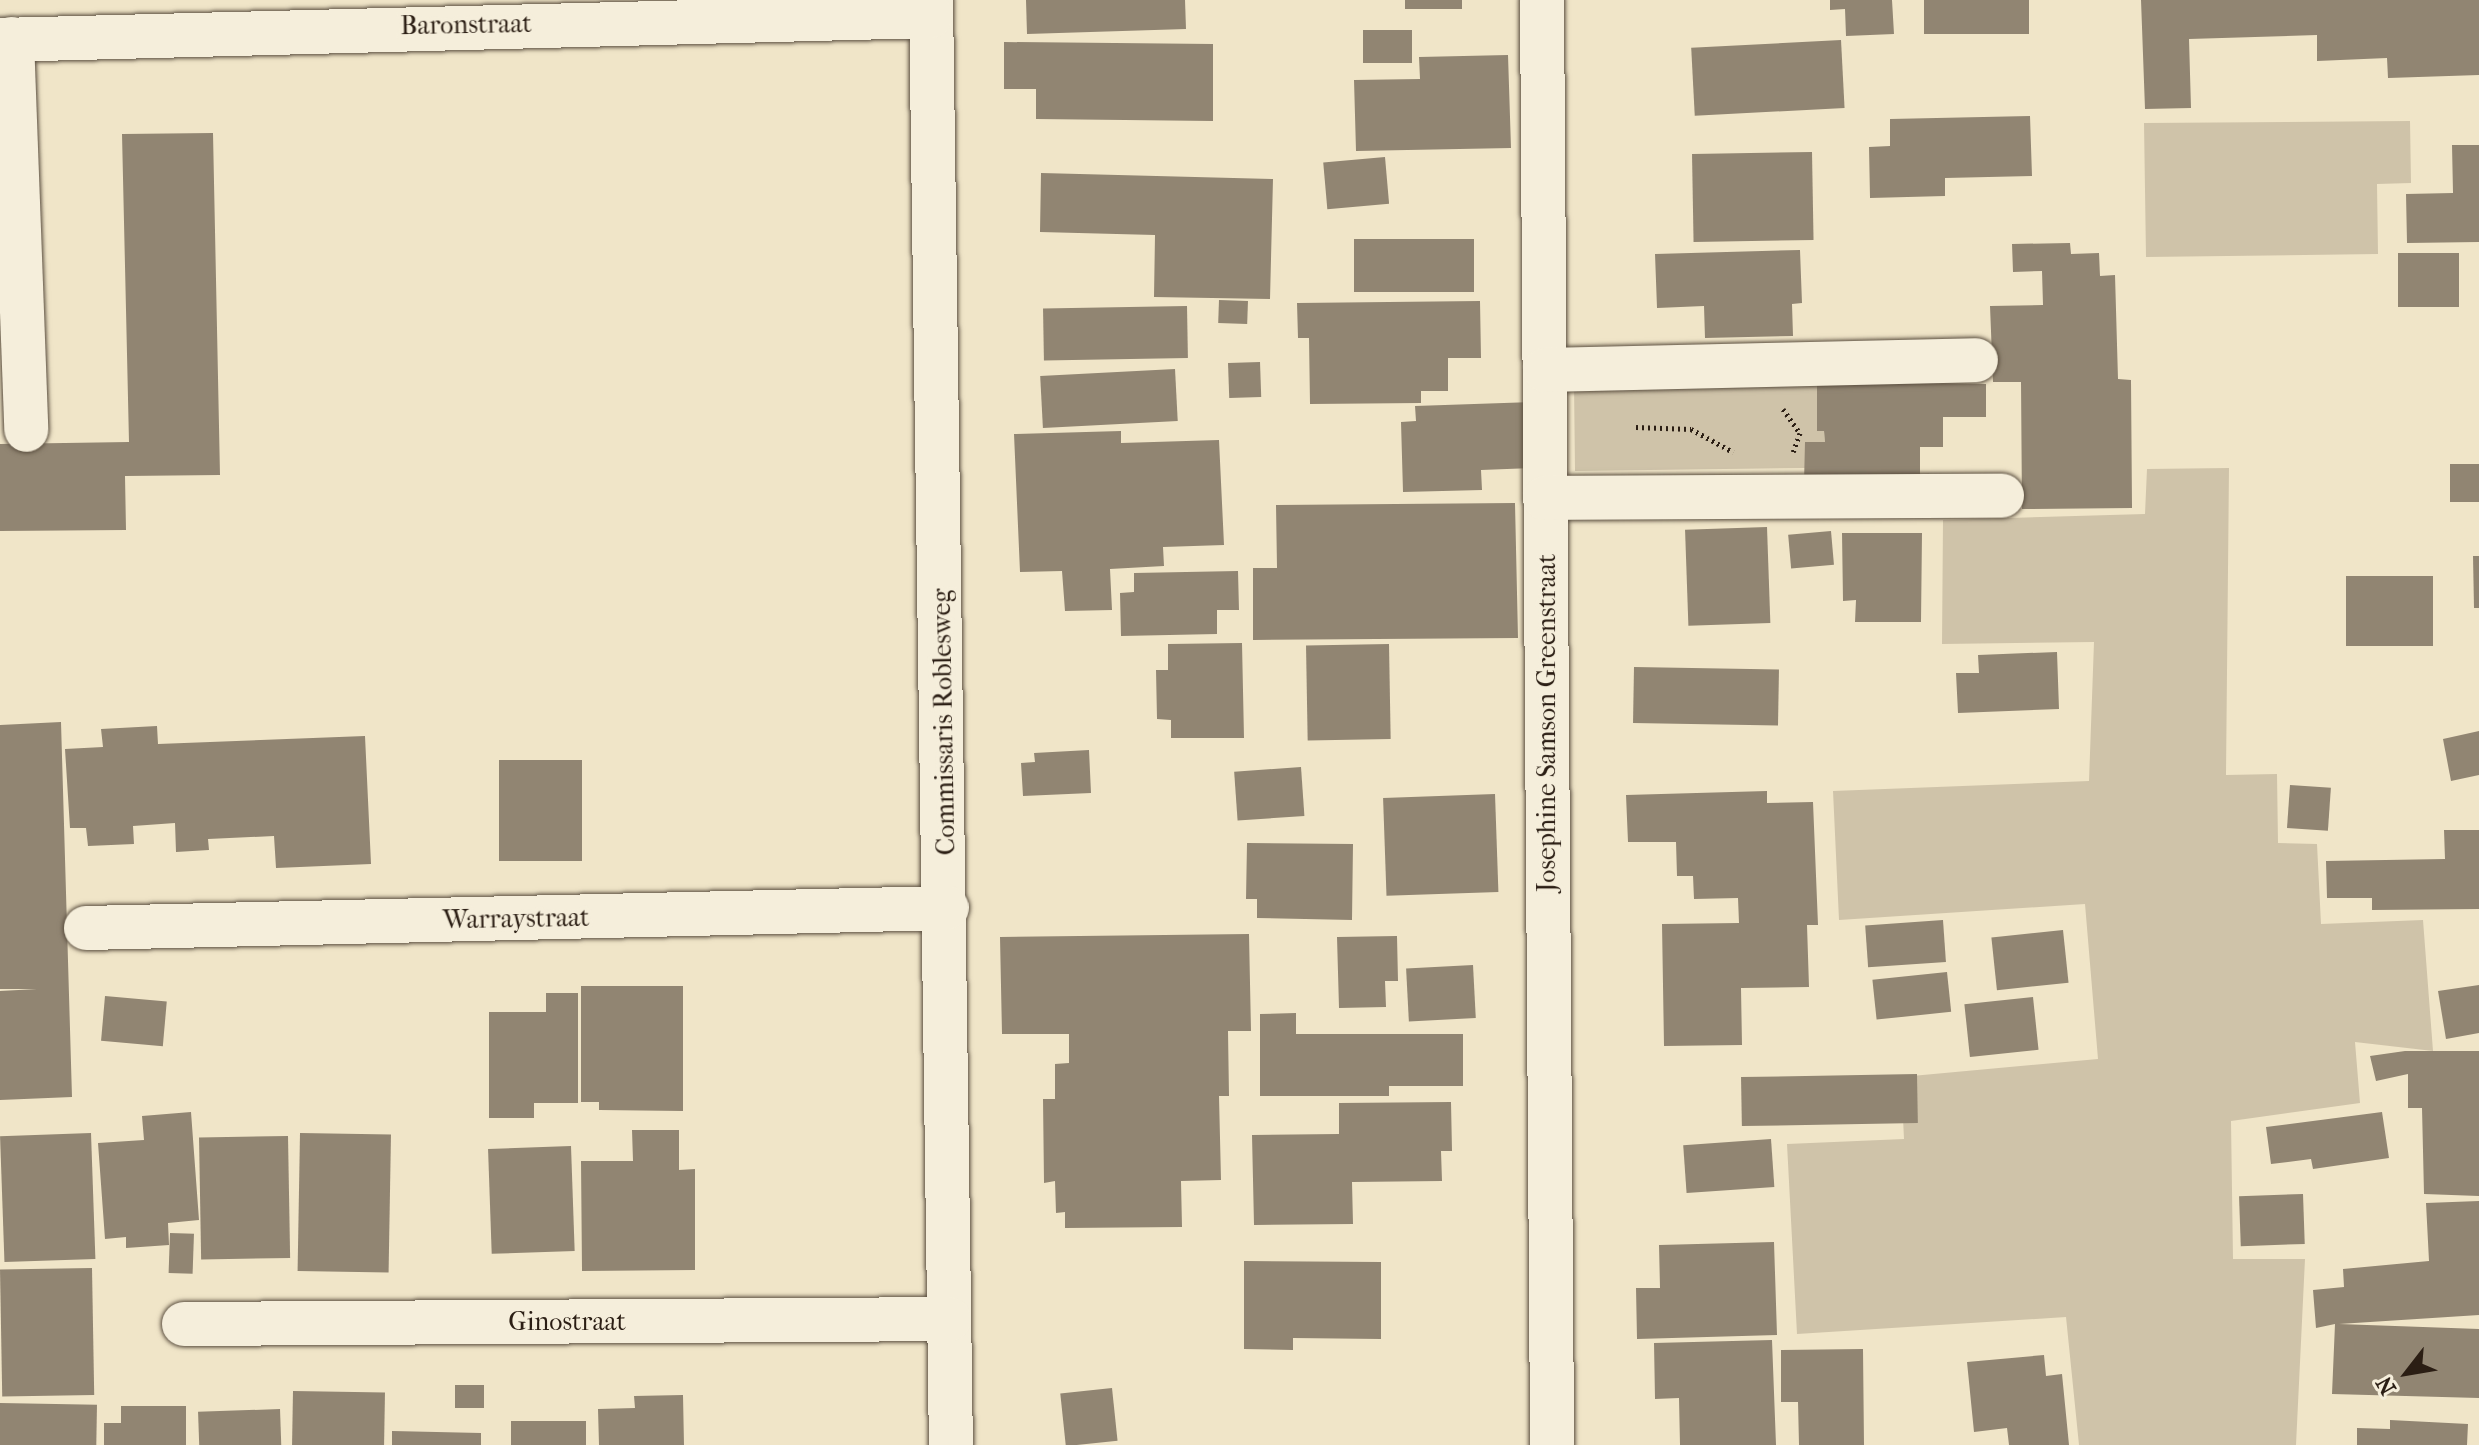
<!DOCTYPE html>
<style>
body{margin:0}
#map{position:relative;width:2479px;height:1445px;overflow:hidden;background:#f0e5c8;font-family:"IM FELL French Canon",serif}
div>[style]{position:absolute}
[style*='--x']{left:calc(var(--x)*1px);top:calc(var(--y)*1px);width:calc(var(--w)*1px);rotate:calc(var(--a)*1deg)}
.green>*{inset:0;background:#cfc3a9}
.building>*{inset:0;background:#918572;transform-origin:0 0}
.path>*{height:5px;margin-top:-2.5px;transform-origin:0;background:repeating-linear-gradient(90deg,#2b1e14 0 2px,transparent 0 6px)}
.roads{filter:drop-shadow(0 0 2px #5c5041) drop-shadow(0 0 2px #5c5041)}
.minor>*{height:44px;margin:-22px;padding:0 22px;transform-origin:22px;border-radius:22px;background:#f5eedb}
span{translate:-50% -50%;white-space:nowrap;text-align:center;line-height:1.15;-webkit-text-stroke:8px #f5eedb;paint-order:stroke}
.street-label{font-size:26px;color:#2b1e14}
.north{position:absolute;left:2367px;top:1333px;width:80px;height:80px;-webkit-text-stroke:6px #f5eedb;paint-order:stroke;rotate:239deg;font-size:22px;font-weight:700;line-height:32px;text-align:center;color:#2b1e14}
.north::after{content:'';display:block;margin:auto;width:28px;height:36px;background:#2b1e14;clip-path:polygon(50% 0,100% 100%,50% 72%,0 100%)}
</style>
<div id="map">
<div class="green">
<div style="clip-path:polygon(2410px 121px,2411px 183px,2377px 184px,2378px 254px,2146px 257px,2144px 123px)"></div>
<div style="clip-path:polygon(1817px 381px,1817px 431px,1824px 431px,1825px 442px,1805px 442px,1805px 468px,1575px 471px,1574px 382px)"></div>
<div style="clip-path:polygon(2229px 468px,2226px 775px,2277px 774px,2278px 843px,2317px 844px,2321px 924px,2423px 920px,2433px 1051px,2355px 1042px,2360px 1103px,2231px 1121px,2233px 1259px,2305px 1259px,2296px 1445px,2079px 1445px,2066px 1317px,1797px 1334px,1787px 1144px,1904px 1139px,1901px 1077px,2098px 1059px,2085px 904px,1839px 920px,1833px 791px,2089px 781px,2094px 642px,1942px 644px,1943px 520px,2145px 514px,2147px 469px)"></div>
</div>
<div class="building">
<div style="clip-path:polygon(1026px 0,1185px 0,1186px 29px,1027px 34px)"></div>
<div style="left:1405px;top:0;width:57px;height:9px"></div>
<div style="clip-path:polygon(1830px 0,1892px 0,1894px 34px,1846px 36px,1845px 9px,1830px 10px)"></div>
<div style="left:1924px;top:0;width:105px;height:34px"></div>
<div style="clip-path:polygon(2141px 0,2479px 0,2479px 75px,2388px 78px,2387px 58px,2317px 61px,2317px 35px,2189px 39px,2191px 108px,2145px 109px)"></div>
<div style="left:1363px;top:30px;width:49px;height:33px"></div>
<div style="left:1841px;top:40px;width:68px;height:150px;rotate:87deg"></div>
<div style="clip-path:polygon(1004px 42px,1213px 44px,1213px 121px,1036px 119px,1036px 89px,1004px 89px)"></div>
<div style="clip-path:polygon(1508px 55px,1511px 148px,1356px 151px,1354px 80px,1420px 79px,1419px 57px)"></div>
<div style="clip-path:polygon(2030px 116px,2032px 176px,1945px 178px,1945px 196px,1870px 198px,1869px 147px,1890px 146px,1890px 119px)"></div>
<div style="clip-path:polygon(213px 133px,220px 475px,125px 476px,126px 530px,0 531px,0 444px,129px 442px,122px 134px)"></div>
<div style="clip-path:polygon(2452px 145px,2479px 145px,2479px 242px,2407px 243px,2406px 194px,2453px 193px)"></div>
<div style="left:1812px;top:152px;width:88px;height:120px;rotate:89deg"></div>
<div style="left:1385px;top:157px;width:47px;height:62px;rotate:85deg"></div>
<div style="clip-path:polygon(1041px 173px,1273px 179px,1270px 299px,1154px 297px,1155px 235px,1040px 232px)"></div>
<div style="left:1354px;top:239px;width:120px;height:53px"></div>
<div style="clip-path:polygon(2070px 243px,2071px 254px,2099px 253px,2100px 276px,2115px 275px,2118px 379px,2131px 380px,2132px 508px,2022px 509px,2021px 382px,1993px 382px,1990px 306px,2043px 305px,2042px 271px,2013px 272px,2012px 244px)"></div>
<div style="clip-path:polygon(1800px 250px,1802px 303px,1792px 304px,1793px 336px,1705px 338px,1704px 306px,1657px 308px,1655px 254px)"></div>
<div style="left:2398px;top:253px;width:61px;height:54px"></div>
<div style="left:1219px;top:300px;width:29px;height:23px;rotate:2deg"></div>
<div style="clip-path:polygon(1480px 301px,1481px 358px,1448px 358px,1448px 391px,1421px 391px,1421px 403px,1310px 404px,1309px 338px,1298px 338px,1297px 303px)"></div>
<div style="left:1187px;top:306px;width:52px;height:144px;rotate:89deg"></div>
<div style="left:1260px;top:362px;width:35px;height:32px;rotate:88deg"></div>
<div style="left:1175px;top:369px;width:52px;height:135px;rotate:87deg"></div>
<div style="clip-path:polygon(1817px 381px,1986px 384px,1986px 417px,1943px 417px,1943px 447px,1920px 447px,1920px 484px,1804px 483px,1805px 442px,1825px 442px,1824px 431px,1817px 431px)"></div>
<div style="clip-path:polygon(1531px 402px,1533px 468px,1481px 470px,1482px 490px,1403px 492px,1401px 422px,1416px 421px,1415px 406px)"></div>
<div style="clip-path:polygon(1121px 431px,1121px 443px,1219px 440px,1224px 545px,1163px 547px,1164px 566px,1110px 569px,1112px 610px,1065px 611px,1062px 571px,1020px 572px,1014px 434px)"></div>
<div style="left:2450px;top:464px;width:29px;height:38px"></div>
<div style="clip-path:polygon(1515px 503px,1518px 638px,1253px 640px,1253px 568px,1277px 568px,1276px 505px)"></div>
<div style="left:1767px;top:527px;width:96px;height:82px;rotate:88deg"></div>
<div style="left:1831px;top:531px;width:34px;height:43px;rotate:85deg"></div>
<div style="clip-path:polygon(1842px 533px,1922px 533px,1921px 622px,1855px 622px,1856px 600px,1843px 601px)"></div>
<div style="clip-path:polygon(2473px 556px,2479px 556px,2479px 608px,2474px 608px)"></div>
<div style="clip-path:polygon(1238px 571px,1239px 610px,1217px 610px,1217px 634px,1121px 636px,1120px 593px,1134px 592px,1134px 573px)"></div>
<div style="left:2346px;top:576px;width:87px;height:70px"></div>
<div style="clip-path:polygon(1242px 643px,1244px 738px,1171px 738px,1171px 720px,1157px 719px,1156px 670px,1168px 670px,1168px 644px)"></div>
<div style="left:1389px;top:644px;width:95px;height:83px;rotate:89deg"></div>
<div style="clip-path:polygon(2057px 652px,2059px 709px,1958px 713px,1956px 673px,1979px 673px,1978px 655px)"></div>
<div style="left:1634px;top:667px;width:145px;height:56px;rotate:1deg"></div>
<div style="clip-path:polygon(61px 722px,72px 1097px,0 1100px,0 991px,37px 989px,0 989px,0 725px)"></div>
<div style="clip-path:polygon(157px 726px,158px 744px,365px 736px,371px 864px,276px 868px,274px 836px,208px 839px,209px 850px,176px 852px,175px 823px,133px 826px,134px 844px,88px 846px,86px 828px,70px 828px,65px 749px,103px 747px,101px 729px)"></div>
<div style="clip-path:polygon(2479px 731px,2479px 775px,2451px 781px,2443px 739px)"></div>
<div style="clip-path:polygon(1089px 750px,1091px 793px,1023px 796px,1021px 763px,1035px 762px,1034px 753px)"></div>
<div style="left:499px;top:760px;width:83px;height:101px"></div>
<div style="left:1301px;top:767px;width:49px;height:67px;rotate:86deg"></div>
<div style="left:2290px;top:785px;width:41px;height:43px;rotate:4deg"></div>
<div style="clip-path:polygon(1767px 791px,1767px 803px,1813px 802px,1818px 925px,1807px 925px,1809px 987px,1741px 988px,1742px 1045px,1664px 1046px,1662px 924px,1739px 923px,1738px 898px,1694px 899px,1693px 876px,1677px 876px,1676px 842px,1628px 842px,1626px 795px)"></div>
<div style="left:1495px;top:794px;width:98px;height:112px;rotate:88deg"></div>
<div style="clip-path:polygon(2444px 830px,2479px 830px,2479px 909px,2372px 910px,2372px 898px,2327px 898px,2326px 861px,2445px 859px)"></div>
<div style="clip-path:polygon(1247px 843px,1353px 844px,1352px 920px,1257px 918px,1257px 899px,1246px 899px)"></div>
<div style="left:1943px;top:920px;width:42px;height:78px;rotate:86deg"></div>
<div style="left:2063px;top:930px;width:53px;height:72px;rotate:84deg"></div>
<div style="clip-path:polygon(1249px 934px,1251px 1031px,1228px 1031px,1229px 1096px,1219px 1096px,1221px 1180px,1181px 1181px,1182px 1227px,1065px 1228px,1065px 1212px,1056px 1213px,1055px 1181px,1044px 1183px,1043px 1099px,1055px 1099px,1055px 1064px,1069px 1063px,1069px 1034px,1002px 1034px,1000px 937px)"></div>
<div style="clip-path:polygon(1397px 936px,1398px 981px,1385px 981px,1386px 1007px,1339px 1008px,1337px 937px)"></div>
<div style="left:1473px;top:965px;width:53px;height:67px;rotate:87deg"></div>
<div style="left:1947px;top:972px;width:40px;height:75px;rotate:84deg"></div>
<div style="clip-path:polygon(2479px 985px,2479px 1033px,2446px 1039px,2438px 991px)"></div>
<div style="clip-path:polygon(581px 986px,683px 986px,683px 1111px,599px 1110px,599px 1102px,581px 1102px)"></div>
<div style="clip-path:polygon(546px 993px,578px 993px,578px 1103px,534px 1103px,534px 1118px,489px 1118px,489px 1012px,546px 1012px)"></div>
<div style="left:105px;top:996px;width:62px;height:45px;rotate:5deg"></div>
<div style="left:2033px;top:997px;width:53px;height:69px;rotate:84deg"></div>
<div style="clip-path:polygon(1296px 1013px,1296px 1034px,1463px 1034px,1463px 1086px,1389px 1086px,1389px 1096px,1260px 1096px,1260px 1014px)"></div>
<div style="clip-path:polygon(2405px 1051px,2479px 1051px,2479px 1196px,2424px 1194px,2422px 1108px,2408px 1108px,2408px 1074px,2376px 1081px,2370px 1056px)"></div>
<div style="left:1917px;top:1074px;width:49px;height:176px;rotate:89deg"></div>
<div style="clip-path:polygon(1451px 1102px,1452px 1151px,1441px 1151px,1442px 1181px,1352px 1182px,1353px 1224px,1254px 1225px,1252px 1135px,1339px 1134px,1339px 1103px)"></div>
<div style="clip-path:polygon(191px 1112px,199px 1220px,168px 1223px,169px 1245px,126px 1248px,126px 1237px,105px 1239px,98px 1143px,144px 1140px,142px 1116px)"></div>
<div style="clip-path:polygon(2382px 1112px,2389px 1158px,2313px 1169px,2311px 1159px,2271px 1164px,2266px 1127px)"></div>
<div style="clip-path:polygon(632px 1130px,679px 1130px,679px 1170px,695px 1169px,695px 1270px,582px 1271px,581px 1161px,633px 1161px)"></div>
<div style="left:91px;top:1133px;width:126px;height:91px;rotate:88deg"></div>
<div style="left:300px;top:1133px;width:91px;height:138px;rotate:1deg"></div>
<div style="left:288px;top:1136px;width:122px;height:89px;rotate:89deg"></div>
<div style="left:1771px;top:1139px;width:48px;height:88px;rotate:86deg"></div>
<div style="left:571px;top:1146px;width:105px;height:83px;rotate:88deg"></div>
<div style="left:2303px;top:1194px;width:50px;height:64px;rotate:88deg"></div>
<div style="clip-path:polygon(2479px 1201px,2479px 1315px,2339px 1324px,2479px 1329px,2479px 1398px,2332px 1394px,2335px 1324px,2316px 1328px,2313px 1290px,2344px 1287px,2343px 1269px,2429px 1261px,2426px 1203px)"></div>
<div style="left:170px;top:1233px;width:24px;height:40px;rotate:2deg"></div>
<div style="clip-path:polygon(1774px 1242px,1777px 1335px,1637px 1339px,1636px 1288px,1660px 1288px,1659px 1245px)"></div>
<div style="clip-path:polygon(1244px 1261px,1381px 1262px,1381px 1339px,1293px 1338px,1293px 1350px,1244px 1349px)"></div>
<div style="left:92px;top:1268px;width:127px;height:92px;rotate:89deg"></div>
<div style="clip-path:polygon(1772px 1340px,1776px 1445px,1680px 1445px,1679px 1398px,1655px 1399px,1654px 1343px)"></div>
<div style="clip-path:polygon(1863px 1349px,1864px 1445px,1799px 1445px,1798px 1402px,1781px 1402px,1781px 1350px)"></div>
<div style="clip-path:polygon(2044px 1355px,2046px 1376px,2062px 1374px,2069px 1445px,2009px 1445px,2007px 1428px,1974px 1432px,1967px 1362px)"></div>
<div style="left:455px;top:1385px;width:29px;height:23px"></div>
<div style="left:1112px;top:1388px;width:53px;height:52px;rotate:84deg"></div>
<div style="left:293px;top:1391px;width:92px;height:54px;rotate:1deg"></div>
<div style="clip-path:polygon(683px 1395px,684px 1445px,599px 1445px,598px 1409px,635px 1408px,634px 1396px)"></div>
<div style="left:0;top:1403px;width:97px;height:42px;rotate:1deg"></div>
<div style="clip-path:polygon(121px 1406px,186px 1406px,186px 1445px,104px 1445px,104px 1423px,121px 1423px)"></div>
<div style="left:280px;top:1409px;width:36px;height:82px;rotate:88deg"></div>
<div style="clip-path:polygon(2390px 1420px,2468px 1424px,2467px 1445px,2357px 1445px,2357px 1428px,2390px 1429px)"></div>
<div style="left:511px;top:1421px;width:75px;height:24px"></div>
<div style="clip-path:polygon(392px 1431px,481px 1433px,481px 1445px,392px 1445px)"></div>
</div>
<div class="path">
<div style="--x:1783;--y:409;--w:29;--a:55"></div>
<div style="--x:1800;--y:433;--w:20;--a:110"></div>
<div style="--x:1636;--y:427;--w:55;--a:2.1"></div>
<div style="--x:1691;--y:429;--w:48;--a:28.7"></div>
</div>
<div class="roads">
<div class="minor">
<div style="--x:931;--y:0;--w:1445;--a:89.21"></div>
<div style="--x:1542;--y:0;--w:1445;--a:89.6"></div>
<div style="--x:12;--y:39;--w:391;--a:87.9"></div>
<div style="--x:0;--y:40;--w:931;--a:-1.48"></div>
<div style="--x:1545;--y:370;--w:431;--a:-1.3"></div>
<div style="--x:1545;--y:498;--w:457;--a:-0.3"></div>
<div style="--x:86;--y:928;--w:861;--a:-1.33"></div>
<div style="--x:184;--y:1324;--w:765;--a:-0.37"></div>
</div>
</div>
<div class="street-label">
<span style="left:466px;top:25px;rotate:-1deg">Baronstraat</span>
<span style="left:944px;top:722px;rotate:-91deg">Commissaris Roblesweg</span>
<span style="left:1547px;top:723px;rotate:-90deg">Josephine Samson Greenstraat</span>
<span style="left:516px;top:919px;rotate:-1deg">Warraystraat</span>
<span style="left:567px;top:1322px">Ginostraat</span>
</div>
<div class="north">N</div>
</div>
